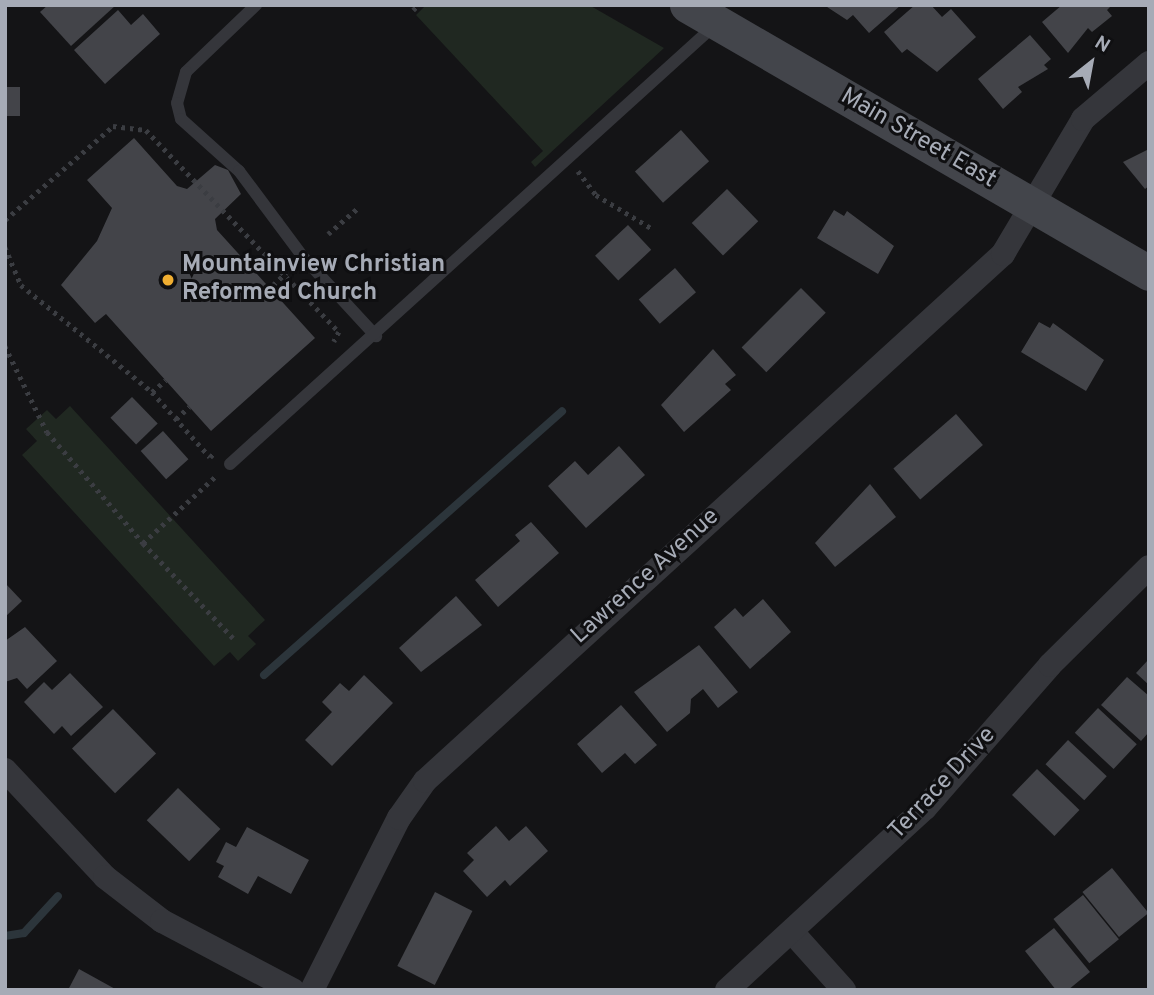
<!DOCTYPE html>
<style>
body{margin:0}
#map{position:relative;width:1154px;height:995px;overflow:hidden;background:#141416;font-family:Overpass,sans-serif}
div>[style]{position:absolute}
[style*='--x']{left:calc(var(--x)*1px);top:calc(var(--y)*1px);width:calc(var(--w)*1px);rotate:calc(var(--a)*1deg)}
.green>*{inset:0;background:#202821}
.stream>*{height:8px;margin:-4px;padding:0 4px;transform-origin:4px;border-radius:4px;background:#2c353b}
.building>*{inset:0;background:#434449;transform-origin:0 0}
.path>*{height:4.5px;margin-top:-2.25px;transform-origin:0;background:repeating-linear-gradient(90deg,#3b3d42 0 3.5px,transparent 0 8.5px)}
.service>*{height:12px;margin:-6px;padding:0 6px;transform-origin:6px;border-radius:6px;background:#35363b}
.minor>*{height:24px;margin:-12px;padding:0 12px;transform-origin:12px;border-radius:12px;background:#35363b}
.secondary>*{height:35px;margin:-17.5px;padding:0 17.5px;transform-origin:17.5px;border-radius:17.5px;background:#43454b}
.dots>*{width:19px;height:19px;translate:-50% -50%;box-sizing:border-box;border:4px solid #0f0f11;border-radius:50%}
span{translate:-50% -50%;white-space:nowrap;text-align:center;line-height:1.15;-webkit-text-stroke:6px #0f0f11;paint-order:stroke}
.street-label{font-size:24px;color:#a6abb6}
.poi-label{font-size:24px;color:#a6abb6;font-weight:700}
.left{translate:0 -50%;text-align:left}
.frame{position:absolute;inset:0;border:7px solid #a6abb6;pointer-events:none}
.north{position:absolute;left:1056px;top:28px;width:70px;height:70px;-webkit-text-stroke:5px #0f0f11;paint-order:stroke;rotate:31deg;font-size:19px;font-weight:700;line-height:28px;text-align:center;color:#a6abb6}
.north::after{content:'';display:block;margin:auto;width:24px;height:32px;background:#a6abb6;clip-path:polygon(50% 0,100% 100%,50% 72%,0 100%)}
</style>
<div id="map">
<div class="green">
<div style="clip-path:polygon(426px 5px,589px 5px,664px 48px,535px 167px,531px 162px,543px 151px,416px 15px)"></div>
<div style="clip-path:polygon(70px 406px,265px 620px,248px 636px,256px 644px,238px 661px,230px 652px,214px 666px,22px 455px,37px 441px,26px 429px,47px 410px,56px 419px)"></div>
</div>
<div class="stream">
<div style="--x:264;--y:675;--w:398;--a:-41.5"></div>
<div style="--x:5;--y:936;--w:19;--a:-9"></div>
<div style="--x:24;--y:933;--w:50;--a:-47.4"></div>
</div>
<div class="building">
<div style="clip-path:polygon(48px 5px,116px 5px,71px 46px,40px 12px)"></div>
<div style="clip-path:polygon(824px 5px,901px 5px,869px 33px,853px 15px,847px 20px)"></div>
<div style="clip-path:polygon(915px 5px,931px 5px,942px 17px,951px 9px,976px 37px,937px 72px,907px 49px,902px 53px,884px 32px)"></div>
<div style="clip-path:polygon(1062px 5px,1112px 5px,1107px 10px,1112px 16px,1092px 32px,1088px 28px,1068px 53px,1042px 22px)"></div>
<div style="clip-path:polygon(118px 10px,131px 25px,143px 14px,160px 34px,105px 84px,74px 50px)"></div>
<div style="clip-path:polygon(1030px 35px,1051px 59px,1044px 65px,1048px 69px,1018px 87px,1022px 92px,1003px 109px,978px 79px)"></div>
<div style="left:5px;top:87px;width:15px;height:29px"></div>
<div style="left:681px;top:130px;width:42px;height:62px;rotate:48deg"></div>
<div style="clip-path:polygon(134px 138px,177px 186px,187px 189px,215px 165px,228px 170px,241px 194px,215px 219px,217px 230px,315px 338px,211px 431px,106px 314px,95px 323px,61px 285px,97px 241px,112px 208px,87px 180px)"></div>
<div style="clip-path:polygon(1149px 149px,1149px 186px,1145px 189px,1123px 162px)"></div>
<div style="left:727px;top:189px;width:45px;height:49px;rotate:46deg"></div>
<div style="clip-path:polygon(834px 210px,844px 216px,847px 211px,894px 246px,878px 274px,817px 238px)"></div>
<div style="left:628px;top:225px;width:34px;height:45px;rotate:47deg"></div>
<div style="left:675px;top:268px;width:32px;height:48px;rotate:49deg"></div>
<div style="left:801px;top:288px;width:35px;height:84px;rotate:45deg"></div>
<div style="clip-path:polygon(1039px 322px,1050px 328px,1053px 323px,1104px 360px,1086px 391px,1021px 352px)"></div>
<div style="clip-path:polygon(713px 349px,736px 375px,725px 384px,731px 390px,684px 432px,661px 405px)"></div>
<div style="left:132px;top:397px;width:37px;height:30px;rotate:46deg"></div>
<div style="left:956px;top:414px;width:41px;height:83px;rotate:49deg"></div>
<div style="left:163px;top:431px;width:38px;height:30px;rotate:48deg"></div>
<div style="clip-path:polygon(619px 446px,645px 475px,586px 528px,548px 486px,575px 461px,588px 475px)"></div>
<div style="clip-path:polygon(870px 484px,896px 517px,835px 567px,815px 543px)"></div>
<div style="clip-path:polygon(531px 522px,559px 553px,498px 607px,475px 580px,520px 541px,515px 535px)"></div>
<div style="clip-path:polygon(5px 583px,22px 601px,5px 617px)"></div>
<div style="clip-path:polygon(456px 596px,482px 625px,421px 672px,399px 648px)"></div>
<div style="clip-path:polygon(763px 599px,791px 632px,750px 669px,714px 627px,735px 608px,743px 617px)"></div>
<div style="clip-path:polygon(25px 627px,57px 661px,27px 689px,17px 678px,5px 682px,5px 641px)"></div>
<div style="clip-path:polygon(699px 645px,738px 692px,718px 708px,703px 689px,691px 699px,690px 713px,667px 732px,634px 692px)"></div>
<div style="clip-path:polygon(1149px 659px,1149px 685px,1136px 673px)"></div>
<div style="clip-path:polygon(70px 673px,103px 707px,71px 736px,62px 726px,54px 734px,24px 702px,44px 682px,52px 690px)"></div>
<div style="clip-path:polygon(364px 675px,393px 703px,332px 766px,305px 740px,332px 712px,322px 702px,340px 683px,349px 691px)"></div>
<div style="clip-path:polygon(1127px 677px,1149px 696px,1149px 732px,1141px 741px,1101px 705px)"></div>
<div style="clip-path:polygon(621px 705px,657px 745px,635px 764px,625px 753px,602px 773px,577px 744px)"></div>
<div style="left:1098px;top:708px;width:53px;height:34px;rotate:43deg"></div>
<div style="left:113px;top:709px;width:62px;height:57px;rotate:46deg"></div>
<div style="left:1068px;top:740px;width:53px;height:33px;rotate:43deg"></div>
<div style="left:1037px;top:769px;width:59px;height:36px;rotate:44deg"></div>
<div style="left:178px;top:788px;width:59px;height:45px;rotate:44deg"></div>
<div style="clip-path:polygon(496px 826px,509px 841px,526px 826px,548px 851px,510px 886px,505px 880px,487px 897px,463px 871px,474px 860px,467px 853px)"></div>
<div style="clip-path:polygon(247px 827px,309px 860px,291px 894px,258px 876px,248px 894px,218px 877px,224px 866px,216px 862px,226px 842px,236px 847px)"></div>
<div style="left:1112px;top:868px;width:58px;height:38px;rotate:51deg"></div>
<div style="left:435px;top:892px;width:42px;height:83px;rotate:27deg"></div>
<div style="left:1083px;top:895px;width:57px;height:38px;rotate:51deg"></div>
<div style="clip-path:polygon(1054px 928px,1090px 972px,1068px 990px,1056px 990px,1025px 951px)"></div>
<div style="clip-path:polygon(79px 969px,117px 990px,68px 990px)"></div>
</div>
<div class="path">
<div style="--x:413;--y:10;--w:7;--a:-45"></div>
<div style="--x:578;--y:171;--w:30;--a:53"></div>
<div style="--x:596;--y:195;--w:64;--a:31"></div>
<div style="--x:5;--y:220;--w:143;--a:-41"></div>
<div style="--x:113;--y:126;--w:33;--a:7"></div>
<div style="--x:146;--y:130;--w:279;--a:46.3"></div>
<div style="--x:339;--y:332;--w:11;--a:117"></div>
<div style="--x:328;--y:234;--w:38;--a:-41"></div>
<div style="--x:5;--y:247;--w:41;--a:67.2"></div>
<div style="--x:21;--y:285;--w:169;--a:39.2"></div>
<div style="--x:152;--y:392;--w:87;--a:48.3"></div>
<div style="--x:210;--y:457;--w:6;--a:-45"></div>
<div style="--x:273;--y:285;--w:18;--a:-43"></div>
<div style="--x:5;--y:346;--w:96;--a:64"></div>
<div style="--x:47;--y:432;--w:147;--a:49.1"></div>
<div style="--x:143;--y:543;--w:100;--a:-42.6"></div>
<div style="--x:152;--y:392;--w:18;--a:-41"></div>
<div style="--x:176;--y:419;--w:18;--a:-43"></div>
<div style="--x:143;--y:543;--w:131;--a:46.5"></div>
</div>
<div class="service">
<div style="--x:256;--y:5;--w:97;--a:136.3"></div>
<div style="--x:186;--y:72;--w:32;--a:106"></div>
<div style="--x:177;--y:103;--w:16;--a:76"></div>
<div style="--x:181;--y:119;--w:78;--a:41.9"></div>
<div style="--x:239;--y:171;--w:107;--a:53.3"></div>
<div style="--x:303;--y:257;--w:108;--a:47.3"></div>
<div style="--x:230;--y:464;--w:654;--a:-42.15"></div>
</div>
<div class="minor">
<div style="--x:5;--y:770;--w:146;--a:46.9"></div>
<div style="--x:105;--y:877;--w:72;--a:37.7"></div>
<div style="--x:162;--y:921;--w:148;--a:27.8"></div>
<div style="--x:792;--y:932;--w:78;--a:48.1"></div>
<div style="--x:312;--y:990;--w:193;--a:-63.2"></div>
<div style="--x:399;--y:818;--w:45;--a:-54.9"></div>
<div style="--x:425;--y:781;--w:782;--a:-42.36"></div>
<div style="--x:1003;--y:254;--w:157;--a:-59.3"></div>
<div style="--x:1083;--y:119;--w:87;--a:-40.3"></div>
<div style="--x:727;--y:990;--w:269;--a:-42.6"></div>
<div style="--x:925;--y:808;--w:190;--a:-48.8"></div>
<div style="--x:1050;--y:665;--w:139;--a:-44.7"></div>
</div>
<div class="secondary">
<div style="--x:687;--y:5;--w:534;--a:30.12"></div>
</div>
<div class="dots">
<div style="left:168px;top:280px;background:#f0ae31"></div>
</div>
<div class="street-label">
<span style="left:918px;top:139px;rotate:30deg">Main Street East</span>
<span style="left:646px;top:577px;rotate:-42deg">Lawrence Avenue</span>
<span style="left:943px;top:784px;rotate:-47deg">Terrace Drive</span>
</div>
<div class="poi-label">
<span class="left" style="left:182px;top:280px">Mountainview Christian<br>Reformed Church</span>
</div>
<div class="frame"></div>
<div class="north">N</div>
</div>
